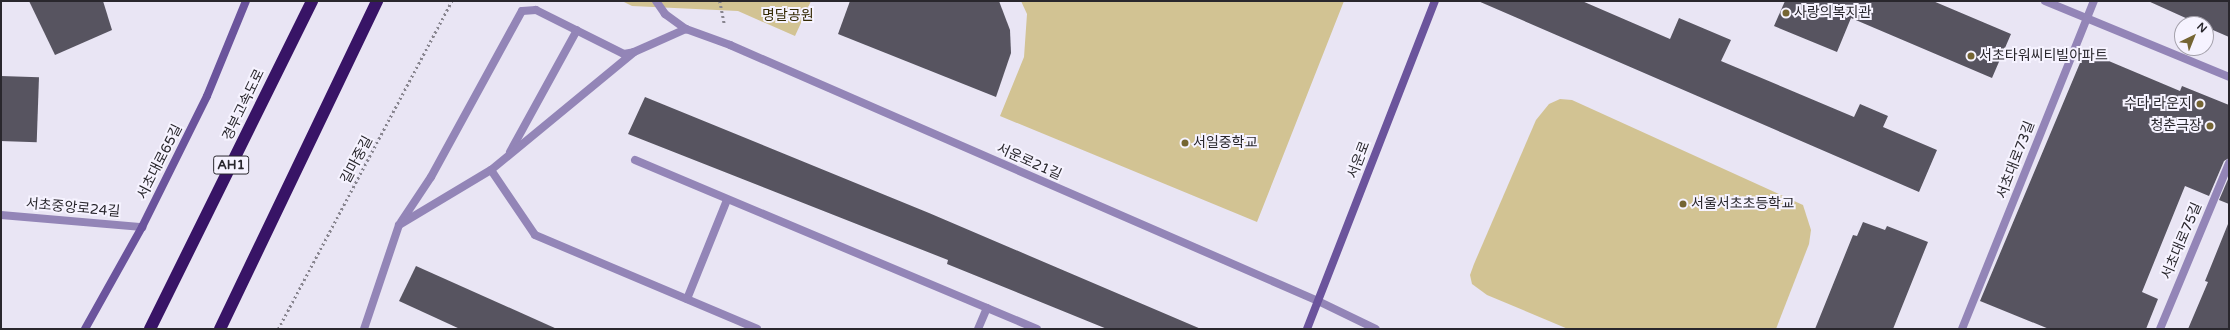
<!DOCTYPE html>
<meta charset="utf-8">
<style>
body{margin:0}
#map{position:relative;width:2230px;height:330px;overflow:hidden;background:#e9e5f4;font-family:"Varela Round","Noto Sans KR",sans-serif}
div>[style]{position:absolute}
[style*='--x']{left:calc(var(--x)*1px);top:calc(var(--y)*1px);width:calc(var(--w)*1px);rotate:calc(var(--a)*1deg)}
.green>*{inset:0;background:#d2c393}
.building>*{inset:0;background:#575460;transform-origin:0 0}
.path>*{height:2.5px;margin-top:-1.25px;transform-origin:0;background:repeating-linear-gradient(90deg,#88858f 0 2px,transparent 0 5px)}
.lane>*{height:8px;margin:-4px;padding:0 4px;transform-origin:4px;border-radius:4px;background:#9385b7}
.street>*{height:8px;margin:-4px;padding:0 4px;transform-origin:4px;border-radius:4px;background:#9385b7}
.secondary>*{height:8px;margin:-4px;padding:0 4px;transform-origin:4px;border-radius:4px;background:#6b549c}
.highway>*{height:12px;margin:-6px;padding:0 6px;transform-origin:6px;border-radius:6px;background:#381466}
.dots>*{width:11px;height:11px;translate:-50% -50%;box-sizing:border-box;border:2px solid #f6f3ff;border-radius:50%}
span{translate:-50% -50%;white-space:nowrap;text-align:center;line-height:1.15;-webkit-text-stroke:4px #f6f3ff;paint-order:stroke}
.shield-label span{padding:1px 3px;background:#f6f3ff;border:1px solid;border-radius:3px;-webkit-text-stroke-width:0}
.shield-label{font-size:13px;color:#29272d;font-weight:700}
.poi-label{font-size:14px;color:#29272d}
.left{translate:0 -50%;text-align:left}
.right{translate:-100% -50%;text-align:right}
.park-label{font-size:14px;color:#342a04}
.street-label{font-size:14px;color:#29272d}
.frame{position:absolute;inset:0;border:2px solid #29272d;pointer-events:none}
.north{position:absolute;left:2174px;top:16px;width:40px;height:40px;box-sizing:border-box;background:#f6f3ff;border:1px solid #a4a1ab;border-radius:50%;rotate:43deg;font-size:11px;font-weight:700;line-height:16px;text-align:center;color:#29272d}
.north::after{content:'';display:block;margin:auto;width:14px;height:18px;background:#756533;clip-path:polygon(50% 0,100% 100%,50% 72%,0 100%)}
</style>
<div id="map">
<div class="green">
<div style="clip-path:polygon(622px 1px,811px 1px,795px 36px,738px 11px,632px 6px)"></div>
<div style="clip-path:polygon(1021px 1px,1344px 1px,1257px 222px,1000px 116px,1024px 57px,1027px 14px)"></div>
<div style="clip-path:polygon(1560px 99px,1572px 100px,1803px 205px,1811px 230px,1809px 244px,1776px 329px,1568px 329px,1487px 295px,1472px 284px,1470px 275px,1474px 264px,1536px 120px,1549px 104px)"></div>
</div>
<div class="building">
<div style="clip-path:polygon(29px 1px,103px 1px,112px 30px,55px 55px)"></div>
<div style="clip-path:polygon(850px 1px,999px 1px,1010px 30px,1011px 53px,996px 97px,838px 34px)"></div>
<div style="clip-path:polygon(1478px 1px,1582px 1px,1670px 39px,1679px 18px,1731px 40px,1721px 61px,1854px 117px,1860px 104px,1888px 116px,1883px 127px,1937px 150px,1919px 192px)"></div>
<div style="clip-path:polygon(1785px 1px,1933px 1px,2011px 34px,1992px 78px,1851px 18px,1837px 52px,1774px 26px)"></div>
<div style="clip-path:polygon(2148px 1px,2229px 1px,2229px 37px,2206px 27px,2206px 24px,2199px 24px)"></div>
<div style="clip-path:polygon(2085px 51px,2180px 91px,2182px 86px,2229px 105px,2229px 158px,2224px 161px,2209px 196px,2185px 186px,2142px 292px,2158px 299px,2146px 329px,2049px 329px,1980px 301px)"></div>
<div style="left:1px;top:76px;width:38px;height:65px;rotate:2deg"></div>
<div style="clip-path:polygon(645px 97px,929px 213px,1201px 329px,1107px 329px,947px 264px,948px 260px,628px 134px)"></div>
<div style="clip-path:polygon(2229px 177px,2229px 204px,2219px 200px)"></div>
<div style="clip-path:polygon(1863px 222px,1885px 230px,1887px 226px,1928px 242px,1893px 329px,1815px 329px,1853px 235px,1857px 236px)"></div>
<div style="clip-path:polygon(2228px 224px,2229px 329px,2188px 329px,2208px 282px,2205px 281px)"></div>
<div style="clip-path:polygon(416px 266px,557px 329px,460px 329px,399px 301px)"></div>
</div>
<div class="path">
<div style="--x:720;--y:1;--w:25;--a:79"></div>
<div style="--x:278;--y:329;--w:371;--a:-62.1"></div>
</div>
<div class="lane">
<div style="--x:656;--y:1;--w:16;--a:55"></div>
<div style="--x:665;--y:14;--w:26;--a:36"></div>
<div style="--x:2045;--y:1;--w:199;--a:22.4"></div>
<div style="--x:510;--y:152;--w:139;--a:-61.2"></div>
<div style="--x:635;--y:160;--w:436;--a:22.8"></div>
<div style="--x:491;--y:170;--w:185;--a:-39.5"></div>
<div style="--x:634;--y:52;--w:57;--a:-23.9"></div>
<div style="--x:686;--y:29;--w:47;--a:20"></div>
<div style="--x:401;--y:222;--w:54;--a:-56.3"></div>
<div style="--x:431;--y:177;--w:189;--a:-61.3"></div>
<div style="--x:522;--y:11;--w:14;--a:-4"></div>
<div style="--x:536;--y:10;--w:98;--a:26.6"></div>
<div style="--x:624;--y:54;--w:10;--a:-11"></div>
<div style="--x:687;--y:299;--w:107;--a:-68"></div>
<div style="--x:364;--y:329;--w:110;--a:-71.4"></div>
<div style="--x:399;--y:225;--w:107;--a:-30.9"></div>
<div style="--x:491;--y:170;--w:78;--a:55.9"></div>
<div style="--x:535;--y:235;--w:241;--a:22.9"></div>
<div style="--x:978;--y:329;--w:23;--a:-67"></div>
<div style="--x:2160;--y:329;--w:180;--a:-67.4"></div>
</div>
<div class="street">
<div style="--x:730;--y:45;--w:641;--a:23.53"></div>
<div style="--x:1318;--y:301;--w:64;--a:25.8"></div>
<div style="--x:1;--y:215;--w:142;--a:4.9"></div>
<div style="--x:1962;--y:329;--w:354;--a:-68.1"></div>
</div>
<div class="secondary">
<div style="--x:85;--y:329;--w:117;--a:-60.8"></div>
<div style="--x:142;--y:227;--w:146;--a:-63.6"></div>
<div style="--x:207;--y:96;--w:103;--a:-67.7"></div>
<div style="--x:1307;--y:329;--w:352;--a:-68.7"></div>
</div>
<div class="highway">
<div style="--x:150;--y:329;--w:366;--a:-63.7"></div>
<div style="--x:220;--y:329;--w:364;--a:-64.4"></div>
</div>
<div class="dots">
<div style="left:1786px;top:13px;background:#756533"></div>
<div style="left:1971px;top:56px;background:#756533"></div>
<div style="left:2200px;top:104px;background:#756533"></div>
<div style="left:2210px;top:126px;background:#756533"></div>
<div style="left:1185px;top:143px;background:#756533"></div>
<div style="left:1683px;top:204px;background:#756533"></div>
</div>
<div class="shield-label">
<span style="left:231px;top:165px">AH1</span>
</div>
<div class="poi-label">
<span class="left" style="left:1794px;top:13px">사랑의복지관</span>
<span class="left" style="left:1979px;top:56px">서초타워씨티빌아파트</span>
<span class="right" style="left:2192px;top:104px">수다 라운지</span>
<span class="right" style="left:2202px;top:126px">청춘극장</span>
<span class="left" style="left:1193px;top:143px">서일중학교</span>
<span class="left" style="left:1691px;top:204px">서울서초초등학교</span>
</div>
<div class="park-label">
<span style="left:788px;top:16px">명달공원</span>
</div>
<div class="street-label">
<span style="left:244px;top:105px;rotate:-64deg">경부고속도로</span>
<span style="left:357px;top:160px;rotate:-62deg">길마중길</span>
<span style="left:1359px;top:160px;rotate:-69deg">서운로</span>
<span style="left:2016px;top:160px;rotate:-69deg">서초대로73길</span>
<span style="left:160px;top:162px;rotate:-63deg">서초대로65길</span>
<span style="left:1029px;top:162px;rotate:24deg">서운로21길</span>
<span style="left:73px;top:208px;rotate:5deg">서초중앙로24길</span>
<span style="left:2182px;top:241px;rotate:-67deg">서초대로75길</span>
</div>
<div class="frame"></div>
<div class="north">N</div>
</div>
